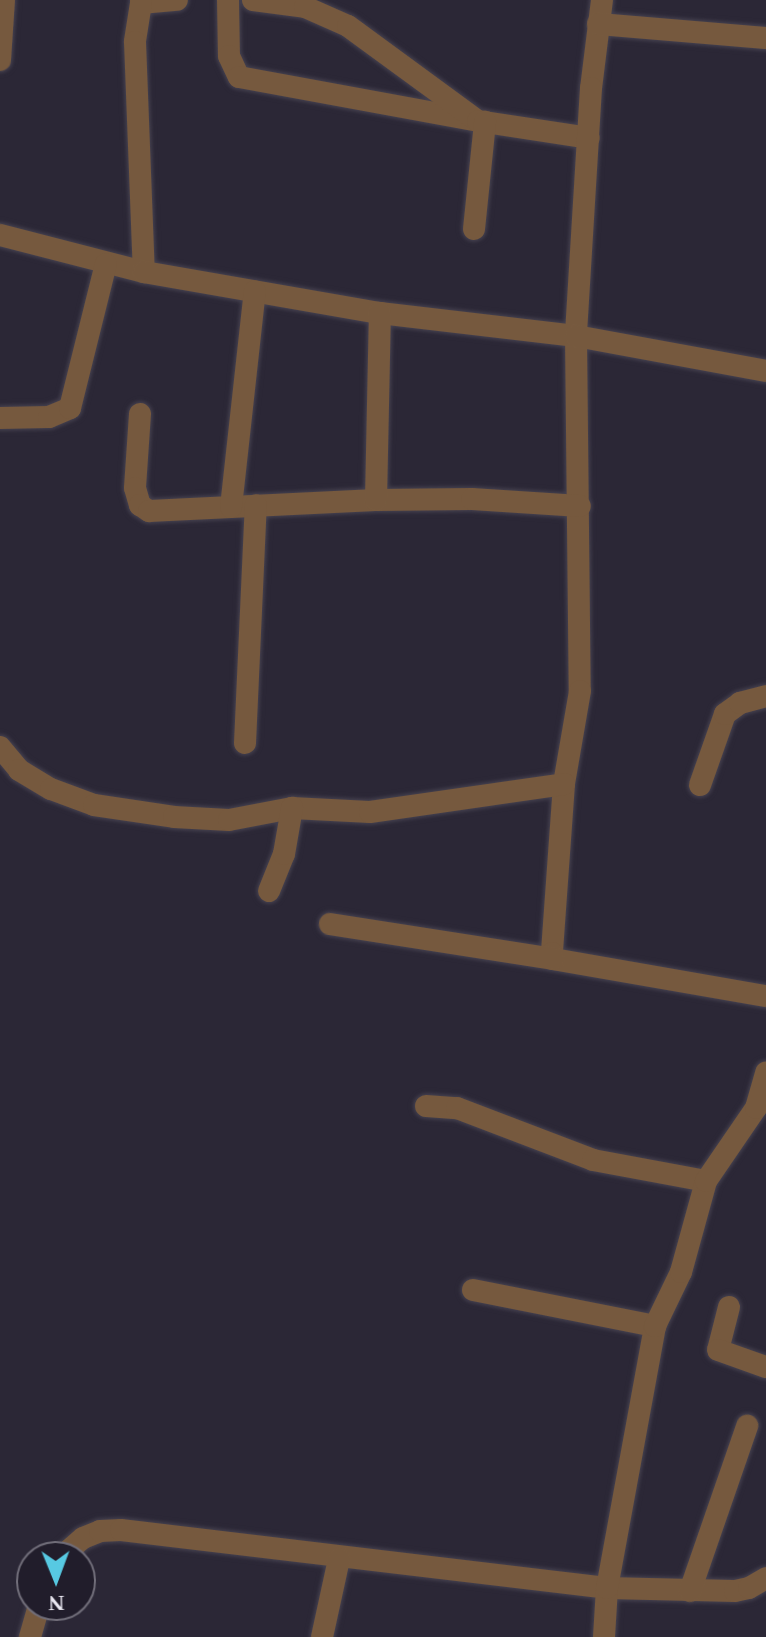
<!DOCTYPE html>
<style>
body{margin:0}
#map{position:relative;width:766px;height:1637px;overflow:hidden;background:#2b2736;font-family:Georgia,serif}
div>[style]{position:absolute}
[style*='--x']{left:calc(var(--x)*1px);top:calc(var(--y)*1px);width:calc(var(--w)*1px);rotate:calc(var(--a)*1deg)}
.roads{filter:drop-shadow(0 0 2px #464250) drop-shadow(0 0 2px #464250)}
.minor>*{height:22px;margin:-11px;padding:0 11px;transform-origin:11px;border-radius:11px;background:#76593e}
span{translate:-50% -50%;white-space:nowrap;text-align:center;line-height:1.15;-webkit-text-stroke:6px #211d2b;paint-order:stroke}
.north{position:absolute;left:16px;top:1541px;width:80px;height:80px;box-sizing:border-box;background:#211d2b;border:2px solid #716e7a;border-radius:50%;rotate:179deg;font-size:22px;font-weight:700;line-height:32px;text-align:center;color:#e9e7f1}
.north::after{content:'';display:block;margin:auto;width:28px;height:36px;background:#57c9e2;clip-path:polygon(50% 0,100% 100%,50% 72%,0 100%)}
</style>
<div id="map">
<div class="roads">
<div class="minor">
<div style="--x:141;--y:0;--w:3;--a:90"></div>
<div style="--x:141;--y:3;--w:36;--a:-5"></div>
<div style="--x:228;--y:0;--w:56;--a:89"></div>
<div style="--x:229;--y:56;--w:23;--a:65"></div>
<div style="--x:239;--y:77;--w:238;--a:10.4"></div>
<div style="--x:253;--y:0;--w:52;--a:7.7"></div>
<div style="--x:305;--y:7;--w:47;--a:23.8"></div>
<div style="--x:348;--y:26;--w:161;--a:36.2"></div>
<div style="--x:478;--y:121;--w:112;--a:8.7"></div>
<div style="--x:602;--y:0;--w:89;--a:97.1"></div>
<div style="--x:591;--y:88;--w:248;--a:93.5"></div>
<div style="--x:576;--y:336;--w:355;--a:89.4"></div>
<div style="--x:580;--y:691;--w:94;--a:99.8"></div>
<div style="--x:564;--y:784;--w:169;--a:94.1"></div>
<div style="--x:552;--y:953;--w:6;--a:81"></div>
<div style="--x:553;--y:959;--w:216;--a:9.9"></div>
<div style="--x:141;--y:3;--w:39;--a:99"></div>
<div style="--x:135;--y:42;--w:230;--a:87.8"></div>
<div style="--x:598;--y:24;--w:169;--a:4.8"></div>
<div style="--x:0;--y:60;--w:60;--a:-86.2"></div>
<div style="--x:474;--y:229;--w:108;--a:-84.1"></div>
<div style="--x:0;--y:235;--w:149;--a:14.4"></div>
<div style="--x:144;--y:272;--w:240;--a:9.9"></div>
<div style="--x:380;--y:313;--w:197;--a:6.7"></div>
<div style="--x:576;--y:336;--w:193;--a:10.4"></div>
<div style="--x:140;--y:414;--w:74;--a:93.9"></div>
<div style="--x:135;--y:488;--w:18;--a:74"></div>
<div style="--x:140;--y:505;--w:11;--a:34"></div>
<div style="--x:149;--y:511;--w:227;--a:-2.8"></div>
<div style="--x:376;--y:500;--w:96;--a:-0.6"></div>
<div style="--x:472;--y:499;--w:108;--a:3.7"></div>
<div style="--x:0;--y:418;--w:49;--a:-1.2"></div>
<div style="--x:49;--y:417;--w:23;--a:-23"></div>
<div style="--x:70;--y:408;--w:148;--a:-76"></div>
<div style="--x:376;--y:500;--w:187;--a:-88.8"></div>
<div style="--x:231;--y:507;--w:217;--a:-83.7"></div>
<div style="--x:245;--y:743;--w:238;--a:-87.4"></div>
<div style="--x:0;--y:747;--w:30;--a:50"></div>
<div style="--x:19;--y:770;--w:37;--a:31"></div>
<div style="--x:51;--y:789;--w:46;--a:20.4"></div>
<div style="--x:94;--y:805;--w:81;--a:8.5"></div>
<div style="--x:174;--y:817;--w:55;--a:3.1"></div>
<div style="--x:229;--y:820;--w:64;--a:-10.8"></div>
<div style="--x:292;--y:808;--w:78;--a:2.9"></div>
<div style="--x:370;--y:812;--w:196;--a:-8.2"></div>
<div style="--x:700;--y:785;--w:75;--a:-70.6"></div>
<div style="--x:725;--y:714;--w:19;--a:-36"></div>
<div style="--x:740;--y:703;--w:27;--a:-15"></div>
<div style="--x:269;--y:891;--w:40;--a:-68"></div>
<div style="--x:284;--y:854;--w:47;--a:-80.1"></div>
<div style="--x:330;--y:924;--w:226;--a:8.9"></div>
<div style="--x:426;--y:1106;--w:31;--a:4"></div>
<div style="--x:457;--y:1108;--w:146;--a:20.9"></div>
<div style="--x:593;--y:1160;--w:115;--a:10.5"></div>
<div style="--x:473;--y:1290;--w:186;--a:11.2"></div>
<div style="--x:729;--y:1307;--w:44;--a:104.3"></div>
<div style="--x:718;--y:1350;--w:51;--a:19.5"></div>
<div style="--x:61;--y:1557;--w:29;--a:-41"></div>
<div style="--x:83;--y:1538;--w:18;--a:-22"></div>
<div style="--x:100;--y:1531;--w:21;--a:-3"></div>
<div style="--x:121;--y:1530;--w:489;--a:6.8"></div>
<div style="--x:607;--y:1588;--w:128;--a:1.3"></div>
<div style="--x:735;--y:1591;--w:14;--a:-12"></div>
<div style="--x:749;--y:1588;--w:20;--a:-30"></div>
<div style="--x:690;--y:1591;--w:175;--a:-70.9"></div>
<div style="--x:30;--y:1637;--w:33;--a:-74"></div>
<div style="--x:322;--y:1637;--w:80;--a:-77.7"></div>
<div style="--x:604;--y:1637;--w:49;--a:-86.5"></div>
<div style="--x:607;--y:1588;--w:266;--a:-79.6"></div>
<div style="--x:655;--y:1326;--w:60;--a:-64.3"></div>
<div style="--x:681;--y:1272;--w:94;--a:-74.6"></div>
<div style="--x:706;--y:1181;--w:88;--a:-55.6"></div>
<div style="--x:756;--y:1108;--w:37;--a:-74"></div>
</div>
</div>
<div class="north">N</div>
</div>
